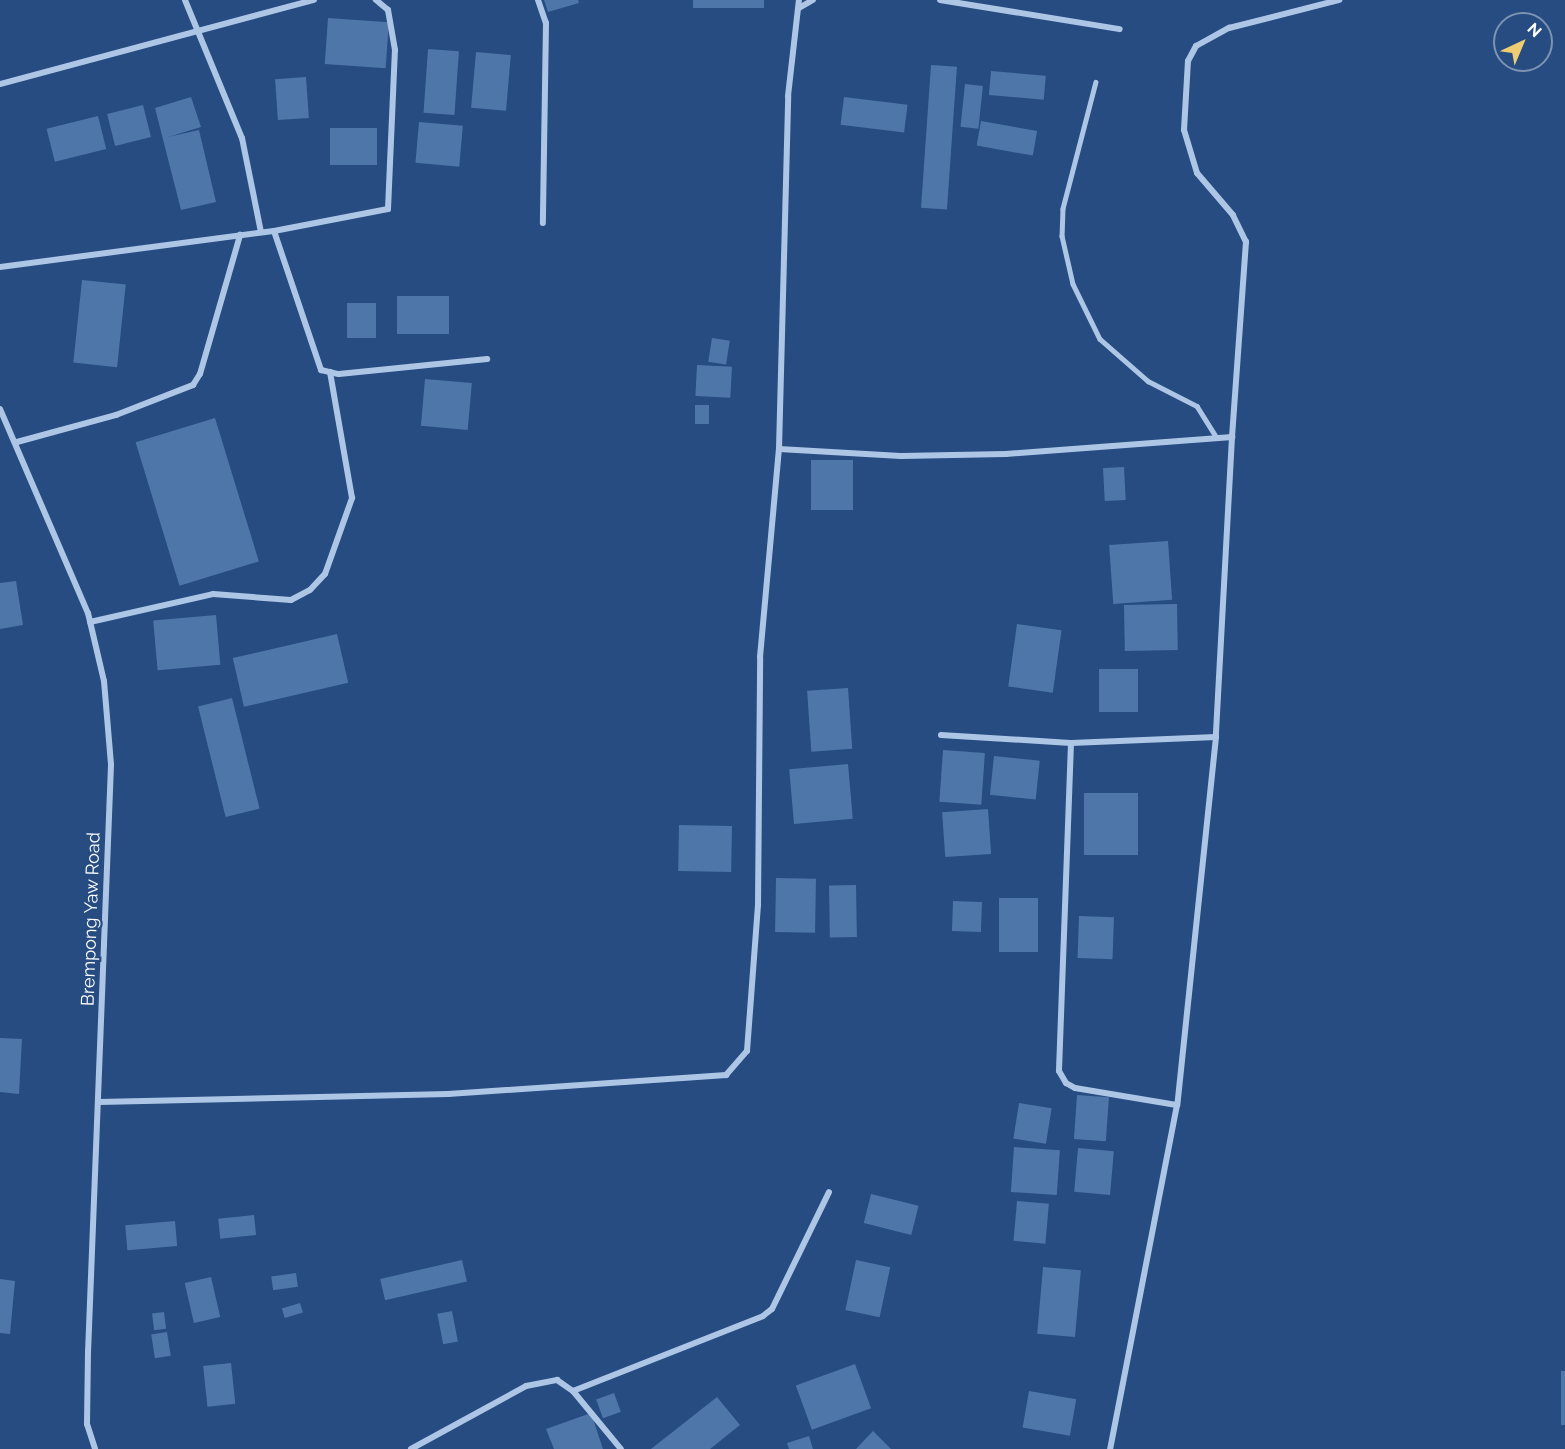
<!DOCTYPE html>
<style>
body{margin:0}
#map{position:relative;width:1565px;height:1449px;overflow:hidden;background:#264c81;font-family:Raleway,sans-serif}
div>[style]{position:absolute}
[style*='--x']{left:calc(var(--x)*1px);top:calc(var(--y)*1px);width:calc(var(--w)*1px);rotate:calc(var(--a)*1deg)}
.building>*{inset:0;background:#4f76a9;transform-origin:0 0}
.lane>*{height:4.5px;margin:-2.25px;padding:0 2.25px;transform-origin:2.25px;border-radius:2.25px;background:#aec6e6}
.street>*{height:6px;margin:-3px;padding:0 3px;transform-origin:3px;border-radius:3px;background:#aec6e6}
span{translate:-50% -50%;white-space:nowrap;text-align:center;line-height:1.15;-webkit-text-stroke:4.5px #264c81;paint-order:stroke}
.street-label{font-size:18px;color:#fff}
.north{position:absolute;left:1493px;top:12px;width:60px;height:60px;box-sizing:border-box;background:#264c81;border:2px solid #7d94b3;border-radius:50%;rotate:44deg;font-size:16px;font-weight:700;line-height:24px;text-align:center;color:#fff}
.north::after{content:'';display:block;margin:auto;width:21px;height:27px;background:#efcd73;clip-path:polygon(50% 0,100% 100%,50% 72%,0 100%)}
</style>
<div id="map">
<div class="building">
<div style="clip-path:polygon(544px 0,578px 0,579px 3px,548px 12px)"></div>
<div style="left:693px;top:0;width:71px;height:8px"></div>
<div style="left:328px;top:18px;width:61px;height:46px;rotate:4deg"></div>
<div style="left:428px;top:49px;width:31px;height:64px;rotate:4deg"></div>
<div style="left:476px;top:52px;width:35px;height:56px;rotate:5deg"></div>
<div style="left:931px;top:65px;width:26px;height:143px;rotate:4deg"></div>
<div style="left:991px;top:71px;width:55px;height:24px;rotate:5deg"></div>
<div style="left:306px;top:77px;width:41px;height:31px;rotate:86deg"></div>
<div style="left:965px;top:84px;width:18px;height:43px;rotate:6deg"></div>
<div style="clip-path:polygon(191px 97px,201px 127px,168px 137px,199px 130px,216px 202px,181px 210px,155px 108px)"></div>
<div style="left:844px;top:97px;width:64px;height:28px;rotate:7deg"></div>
<div style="left:143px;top:105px;width:33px;height:37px;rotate:76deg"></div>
<div style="left:98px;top:116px;width:34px;height:53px;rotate:76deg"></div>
<div style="left:981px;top:121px;width:57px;height:25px;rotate:10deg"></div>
<div style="left:419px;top:122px;width:44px;height:41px;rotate:5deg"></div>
<div style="left:377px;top:128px;width:37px;height:47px;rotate:90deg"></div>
<div style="left:82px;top:280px;width:44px;height:83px;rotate:6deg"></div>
<div style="left:449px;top:296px;width:38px;height:52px;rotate:90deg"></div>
<div style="left:376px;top:303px;width:35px;height:29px;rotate:90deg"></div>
<div style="left:712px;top:338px;width:18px;height:24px;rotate:9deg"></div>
<div style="left:697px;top:365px;width:35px;height:31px;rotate:3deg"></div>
<div style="left:425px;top:379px;width:47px;height:47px;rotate:5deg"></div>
<div style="left:695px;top:405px;width:14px;height:19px"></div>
<div style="left:215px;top:418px;width:150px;height:83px;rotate:73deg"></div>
<div style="left:811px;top:460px;width:42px;height:50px"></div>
<div style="left:1124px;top:467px;width:33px;height:21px;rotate:87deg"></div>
<div style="left:1168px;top:541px;width:59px;height:59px;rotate:86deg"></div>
<div style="clip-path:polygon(16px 581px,23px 625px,0 629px,0 583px)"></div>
<div style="left:1177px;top:604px;width:46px;height:53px;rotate:89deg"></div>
<div style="left:216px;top:615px;width:50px;height:63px;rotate:85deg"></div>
<div style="left:1017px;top:624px;width:45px;height:63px;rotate:8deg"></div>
<div style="left:337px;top:634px;width:50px;height:107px;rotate:77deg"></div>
<div style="left:1099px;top:669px;width:39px;height:43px"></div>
<div style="left:848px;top:688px;width:61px;height:41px;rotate:86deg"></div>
<div style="left:232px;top:698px;width:114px;height:35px;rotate:76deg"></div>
<div style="left:943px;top:750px;width:42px;height:52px;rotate:4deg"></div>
<div style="left:994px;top:756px;width:46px;height:39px;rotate:6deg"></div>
<div style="left:848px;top:764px;width:55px;height:59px;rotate:85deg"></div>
<div style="left:1084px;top:793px;width:54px;height:62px"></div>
<div style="left:988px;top:809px;width:45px;height:46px;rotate:86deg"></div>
<div style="left:679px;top:825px;width:53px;height:46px;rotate:1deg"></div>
<div style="left:776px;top:878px;width:40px;height:54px;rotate:1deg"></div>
<div style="left:856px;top:885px;width:52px;height:27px;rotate:89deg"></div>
<div style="left:999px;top:898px;width:39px;height:54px"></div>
<div style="left:953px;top:901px;width:29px;height:30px;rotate:2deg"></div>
<div style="left:1079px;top:916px;width:35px;height:42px;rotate:2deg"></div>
<div style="clip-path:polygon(0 1038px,22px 1039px,19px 1094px,0 1092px)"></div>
<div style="left:1077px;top:1095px;width:32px;height:44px;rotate:4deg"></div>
<div style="left:1019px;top:1103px;width:33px;height:36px;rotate:9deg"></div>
<div style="left:1014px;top:1147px;width:46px;height:45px;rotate:4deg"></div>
<div style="left:1078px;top:1148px;width:36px;height:44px;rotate:5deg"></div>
<div style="left:871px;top:1194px;width:49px;height:30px;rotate:14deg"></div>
<div style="left:1017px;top:1201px;width:32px;height:40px;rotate:5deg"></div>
<div style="left:254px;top:1215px;width:20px;height:36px;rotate:84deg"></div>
<div style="left:175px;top:1221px;width:25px;height:50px;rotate:85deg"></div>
<div style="left:462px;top:1260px;width:22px;height:84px;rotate:77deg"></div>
<div style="left:856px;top:1260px;width:35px;height:51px;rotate:12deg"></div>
<div style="left:1043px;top:1267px;width:38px;height:67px;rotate:5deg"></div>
<div style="left:296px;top:1273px;width:14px;height:25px;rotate:82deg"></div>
<div style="left:211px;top:1277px;width:41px;height:27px;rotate:77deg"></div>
<div style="clip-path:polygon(0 1279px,15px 1281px,10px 1334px,0 1333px)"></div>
<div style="left:300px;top:1303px;width:10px;height:19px;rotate:73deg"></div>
<div style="left:452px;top:1311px;width:31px;height:15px;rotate:79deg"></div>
<div style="left:164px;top:1312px;width:17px;height:12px;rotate:83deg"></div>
<div style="left:167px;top:1332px;width:24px;height:16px;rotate:81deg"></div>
<div style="left:231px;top:1363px;width:41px;height:28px;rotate:84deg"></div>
<div style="left:855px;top:1364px;width:47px;height:63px;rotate:70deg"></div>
<div style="left:1561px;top:1371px;width:4px;height:54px"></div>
<div style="left:1029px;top:1391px;width:48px;height:37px;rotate:10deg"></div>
<div style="left:614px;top:1393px;width:20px;height:19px;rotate:70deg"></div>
<div style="clip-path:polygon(717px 1397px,740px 1425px,710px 1449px,651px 1449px)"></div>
<div style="clip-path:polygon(591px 1413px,603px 1449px,554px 1449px,546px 1429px)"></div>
<div style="clip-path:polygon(873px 1431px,891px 1449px,856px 1449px)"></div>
<div style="clip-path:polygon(809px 1436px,813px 1449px,789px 1449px,787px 1443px)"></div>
</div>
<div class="lane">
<div style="--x:1096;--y:82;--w:131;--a:104.6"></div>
<div style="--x:1063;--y:209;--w:27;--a:92"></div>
<div style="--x:1062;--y:236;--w:49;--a:77.1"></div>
<div style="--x:1073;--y:284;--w:61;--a:63.9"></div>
<div style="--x:1100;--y:339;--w:64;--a:41.2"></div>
<div style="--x:1148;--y:381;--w:55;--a:27"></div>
<div style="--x:1197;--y:406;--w:36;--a:58"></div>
</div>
<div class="street">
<div style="--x:185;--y:0;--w:149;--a:67.6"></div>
<div style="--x:242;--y:138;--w:96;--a:78.6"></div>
<div style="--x:538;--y:0;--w:24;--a:71"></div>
<div style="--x:546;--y:23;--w:200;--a:90.9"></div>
<div style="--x:940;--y:0;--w:182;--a:9.2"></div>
<div style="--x:799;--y:8;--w:16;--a:-30"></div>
<div style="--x:0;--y:84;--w:325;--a:-15"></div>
<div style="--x:274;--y:231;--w:147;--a:71.3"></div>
<div style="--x:321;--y:370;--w:18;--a:13"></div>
<div style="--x:339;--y:374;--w:149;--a:-5.8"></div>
<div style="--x:0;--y:267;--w:276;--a:-7.5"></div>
<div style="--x:274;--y:231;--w:116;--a:-10.9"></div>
<div style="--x:388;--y:209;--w:159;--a:-87.5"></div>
<div style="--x:395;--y:50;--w:41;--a:-99.9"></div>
<div style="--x:388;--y:10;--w:16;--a:-140"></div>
<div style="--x:0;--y:409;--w:222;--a:66.7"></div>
<div style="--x:88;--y:613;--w:70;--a:76.8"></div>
<div style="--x:104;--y:681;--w:84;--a:85.2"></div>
<div style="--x:111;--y:765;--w:587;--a:92.24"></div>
<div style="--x:88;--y:1352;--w:72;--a:90.8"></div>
<div style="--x:87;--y:1424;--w:26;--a:72"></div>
<div style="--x:1232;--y:437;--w:196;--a:-85.9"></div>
<div style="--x:1246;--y:242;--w:30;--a:-116"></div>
<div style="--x:1233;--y:215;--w:55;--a:-130.6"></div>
<div style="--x:1197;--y:173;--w:45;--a:-106.8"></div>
<div style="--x:1184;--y:130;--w:69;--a:-86.7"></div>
<div style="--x:1188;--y:61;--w:17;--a:-62"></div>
<div style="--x:1196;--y:46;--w:38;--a:-29"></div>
<div style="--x:1229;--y:28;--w:114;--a:-14.3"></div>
<div style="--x:17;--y:442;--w:103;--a:-15.3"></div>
<div style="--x:116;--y:415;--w:83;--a:-21.3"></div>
<div style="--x:193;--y:385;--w:13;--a:-58"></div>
<div style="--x:200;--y:374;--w:145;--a:-73.9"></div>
<div style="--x:779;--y:449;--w:353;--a:-88.5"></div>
<div style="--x:788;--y:96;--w:97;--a:-83.5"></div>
<div style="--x:90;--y:622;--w:126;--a:-12.8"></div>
<div style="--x:213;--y:594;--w:78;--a:4.4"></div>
<div style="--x:291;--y:600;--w:21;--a:-28"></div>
<div style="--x:310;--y:590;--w:22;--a:-47"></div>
<div style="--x:325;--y:574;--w:81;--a:-70.4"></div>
<div style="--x:352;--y:498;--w:128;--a:-99.9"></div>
<div style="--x:941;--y:735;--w:130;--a:3.5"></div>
<div style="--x:1071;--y:743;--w:145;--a:-2.4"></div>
<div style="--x:1071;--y:743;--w:328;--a:92.1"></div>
<div style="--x:1059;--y:1071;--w:14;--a:60"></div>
<div style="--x:1066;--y:1083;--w:10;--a:29"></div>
<div style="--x:1075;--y:1088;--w:103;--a:9.5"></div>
<div style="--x:99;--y:1102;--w:349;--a:-1.3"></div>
<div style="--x:448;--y:1094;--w:279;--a:-3.9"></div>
<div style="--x:726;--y:1075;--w:32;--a:-49"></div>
<div style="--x:747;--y:1051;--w:146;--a:-85.7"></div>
<div style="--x:758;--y:905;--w:248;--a:-89.5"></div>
<div style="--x:760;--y:657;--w:209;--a:-84.8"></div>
<div style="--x:779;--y:449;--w:122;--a:3.3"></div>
<div style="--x:901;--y:456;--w:105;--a:-1.1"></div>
<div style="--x:1006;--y:454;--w:227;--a:-4.3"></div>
<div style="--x:1232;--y:437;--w:300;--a:93.1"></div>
<div style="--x:1216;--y:737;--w:370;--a:96"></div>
<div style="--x:1177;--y:1105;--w:350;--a:101"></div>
<div style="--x:573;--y:1391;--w:204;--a:-21.5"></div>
<div style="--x:763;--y:1316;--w:11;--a:-38"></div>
<div style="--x:772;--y:1309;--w:130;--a:-64"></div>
<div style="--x:411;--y:1449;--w:131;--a:-28.7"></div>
<div style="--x:526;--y:1386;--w:32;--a:-11"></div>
<div style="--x:557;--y:1380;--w:19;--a:35"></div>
<div style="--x:573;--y:1391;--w:75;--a:50.4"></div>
</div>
<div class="street-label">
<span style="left:91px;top:919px;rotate:-88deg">Brempong Yaw Road</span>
</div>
<div class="north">N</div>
</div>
